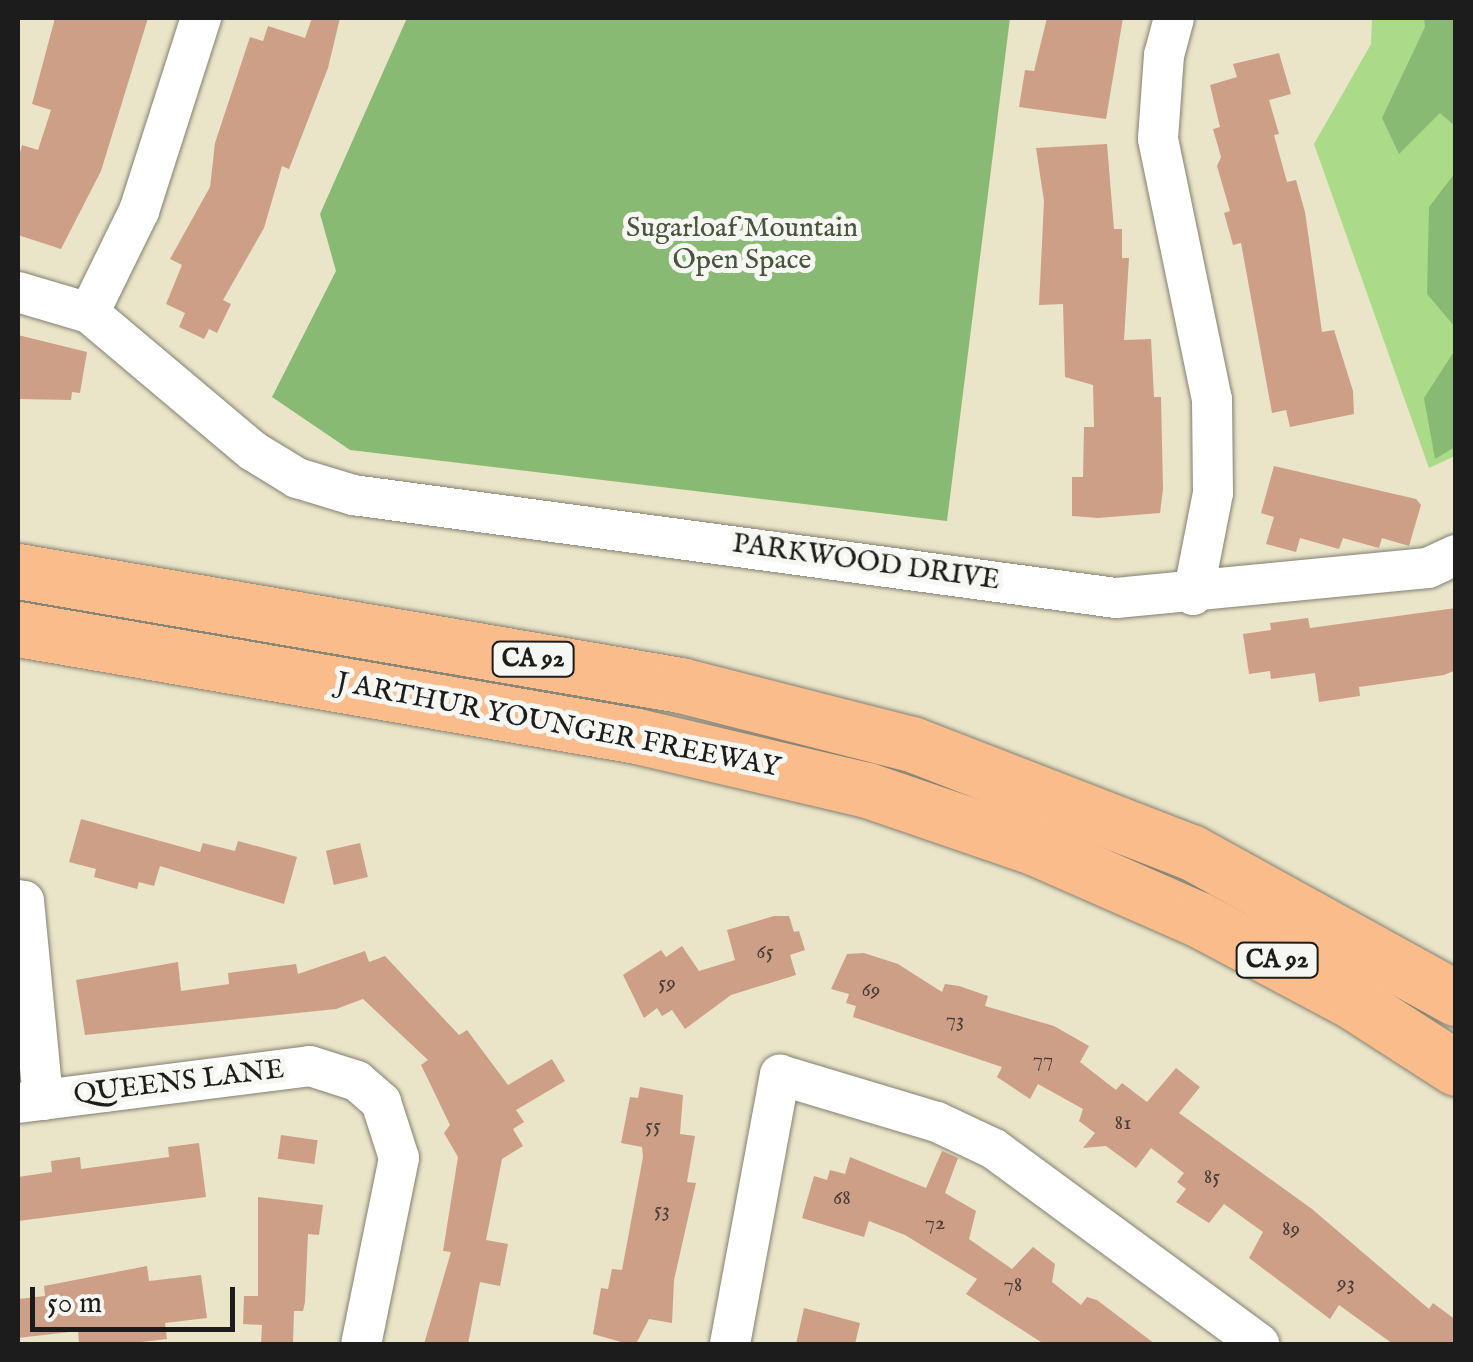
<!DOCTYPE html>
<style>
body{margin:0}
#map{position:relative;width:1473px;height:1362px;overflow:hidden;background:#eae5c8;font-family:"IM FELL English",serif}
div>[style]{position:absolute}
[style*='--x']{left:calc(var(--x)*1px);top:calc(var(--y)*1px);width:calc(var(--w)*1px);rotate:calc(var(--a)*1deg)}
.green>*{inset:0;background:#abda88}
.forest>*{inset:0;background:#88ba74}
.building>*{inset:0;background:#ce9f87;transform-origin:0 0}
.roads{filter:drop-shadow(0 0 2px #838072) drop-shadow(0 0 2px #838072)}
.minor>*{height:40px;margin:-20px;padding:0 20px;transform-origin:20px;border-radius:20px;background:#fff}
.highway>*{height:55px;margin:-27.5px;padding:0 27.5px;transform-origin:27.5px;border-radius:27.5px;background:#fabc8b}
span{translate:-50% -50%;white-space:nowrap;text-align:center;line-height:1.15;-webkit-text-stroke:10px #f6f6f2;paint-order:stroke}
.number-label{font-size:22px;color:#483d37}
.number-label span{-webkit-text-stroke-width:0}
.shield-label span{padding:2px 8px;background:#f6f6f2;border:2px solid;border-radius:8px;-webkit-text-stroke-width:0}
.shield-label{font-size:25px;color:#1c1c1c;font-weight:700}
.park-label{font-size:28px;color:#47553c}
.street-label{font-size:28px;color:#1c1c1c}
.frame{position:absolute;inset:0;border:20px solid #1c1c1c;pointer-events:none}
.scale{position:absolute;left:30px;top:1287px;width:205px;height:45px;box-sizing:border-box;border:5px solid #1c1c1c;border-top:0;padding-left:12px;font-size:30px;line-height:35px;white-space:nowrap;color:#1c1c1c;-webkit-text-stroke:8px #f6f6f2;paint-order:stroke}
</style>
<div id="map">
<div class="green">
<div style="clip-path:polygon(1372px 18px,1455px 18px,1455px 456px,1429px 468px,1314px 144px,1371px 44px)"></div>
</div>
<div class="forest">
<div style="clip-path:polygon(407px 18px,1010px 18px,947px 521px,350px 450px,272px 397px,336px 271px,320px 214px)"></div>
<div style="clip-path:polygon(1424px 18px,1455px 18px,1455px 126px,1440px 113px,1399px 154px,1382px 118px,1425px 27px)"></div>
<div style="clip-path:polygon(1455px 173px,1456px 173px,1455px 327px,1427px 294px,1429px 207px)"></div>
<div style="clip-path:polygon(1455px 350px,1455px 447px,1435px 459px,1424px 398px)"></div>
</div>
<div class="building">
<div style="clip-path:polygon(55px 18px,148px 18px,101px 171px,61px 249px,18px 235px,18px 160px,22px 145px,38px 150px,51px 110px,32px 104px)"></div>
<div style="clip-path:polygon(312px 18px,340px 18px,328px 68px,289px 169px,282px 166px,264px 228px,223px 300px,231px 304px,217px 333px,209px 329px,204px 339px,179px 327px,185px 313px,166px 304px,182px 265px,170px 259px,210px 187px,215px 143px,250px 37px,263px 41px,268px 26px,305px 38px)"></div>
<div style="clip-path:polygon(1047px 18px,1123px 18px,1106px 119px,1019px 107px,1025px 70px,1034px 71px)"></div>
<div style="clip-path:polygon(1279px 53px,1291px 94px,1269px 100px,1279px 134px,1274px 135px,1287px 182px,1296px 180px,1305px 212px,1322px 332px,1334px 330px,1353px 391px,1354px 414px,1290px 427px,1286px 410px,1272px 413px,1241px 243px,1233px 245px,1224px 213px,1230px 211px,1217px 166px,1221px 157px,1213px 129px,1220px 127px,1210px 85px,1237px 77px,1233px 64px)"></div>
<div style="clip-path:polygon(1107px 144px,1114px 229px,1122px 229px,1122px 258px,1129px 258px,1124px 340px,1151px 339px,1154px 397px,1161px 397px,1163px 489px,1160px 513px,1098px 518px,1072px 516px,1072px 477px,1083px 477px,1084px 427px,1094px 427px,1093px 385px,1065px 377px,1063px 304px,1039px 305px,1044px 201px,1036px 148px)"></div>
<div style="clip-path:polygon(18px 335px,87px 352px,80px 393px,72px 392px,71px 400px,18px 399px)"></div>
<div style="clip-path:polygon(1274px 466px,1416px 499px,1421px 505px,1409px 546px,1382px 538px,1379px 548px,1343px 538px,1339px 549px,1300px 538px,1296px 552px,1266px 544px,1274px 517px,1261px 513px)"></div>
<div style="clip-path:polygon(1456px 608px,1456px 670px,1444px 675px,1359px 687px,1360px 696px,1319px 702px,1315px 673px,1271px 679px,1270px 671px,1249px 674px,1243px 634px,1271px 630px,1270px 623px,1308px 618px,1310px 628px)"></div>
<div style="clip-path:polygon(81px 819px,200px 852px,203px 843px,235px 851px,238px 841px,297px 857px,284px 904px,160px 866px,154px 886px,139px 882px,137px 889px,94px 877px,96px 869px,69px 862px)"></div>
<div style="left:360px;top:843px;width:35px;height:35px;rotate:77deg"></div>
<div style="clip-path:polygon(774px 916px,789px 916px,794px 932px,799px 931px,805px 950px,790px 955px,796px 975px,731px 995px,685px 1029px,672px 1010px,662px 1016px,657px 1008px,644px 1018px,623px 975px,661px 950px,666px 957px,682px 946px,699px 971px,735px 960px,727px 930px)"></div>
<div style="clip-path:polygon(365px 951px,369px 962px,385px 956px,459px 1035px,467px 1030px,508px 1085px,552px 1059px,565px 1081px,516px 1110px,524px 1122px,513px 1129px,523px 1146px,502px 1159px,486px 1240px,508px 1244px,500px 1286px,480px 1282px,468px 1344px,424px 1344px,451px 1252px,443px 1251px,458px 1157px,444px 1133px,450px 1125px,421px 1065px,428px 1060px,363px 999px,336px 1009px,85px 1035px,76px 980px,178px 962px,181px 991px,229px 984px,228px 973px,296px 964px,298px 974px)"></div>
<div style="clip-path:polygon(864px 953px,898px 964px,942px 992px,945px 984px,959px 986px,988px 996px,985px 1006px,1054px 1026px,1089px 1046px,1080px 1062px,1116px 1090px,1122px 1083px,1147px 1102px,1176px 1068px,1200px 1087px,1179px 1113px,1312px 1209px,1429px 1309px,1433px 1303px,1456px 1320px,1456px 1344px,1393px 1344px,1339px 1305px,1330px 1319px,1249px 1258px,1263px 1232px,1224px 1204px,1209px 1223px,1176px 1202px,1186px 1189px,1177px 1182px,1184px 1173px,1151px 1148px,1136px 1168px,1106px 1146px,1083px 1148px,1095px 1133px,1079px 1121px,1083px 1109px,1038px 1084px,1030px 1099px,997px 1077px,1002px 1067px,853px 1017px,856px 1006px,846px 1003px,849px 994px,831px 989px,847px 954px)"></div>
<div style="clip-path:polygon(640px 1087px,683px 1095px,680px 1134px,695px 1136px,687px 1182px,696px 1183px,674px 1280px,672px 1323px,649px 1319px,636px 1344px,628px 1344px,593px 1334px,601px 1288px,608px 1289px,612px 1269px,622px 1270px,643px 1157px,642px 1147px,621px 1143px,630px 1097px,638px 1098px)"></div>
<div style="left:281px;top:1135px;width:37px;height:24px;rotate:8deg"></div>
<div style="clip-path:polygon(199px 1143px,206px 1197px,18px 1221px,18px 1177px,52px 1172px,51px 1161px,80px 1157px,81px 1169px,169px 1157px,168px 1147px)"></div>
<div style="clip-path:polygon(942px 1151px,958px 1158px,945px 1193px,976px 1211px,969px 1239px,1012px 1269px,1033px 1247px,1055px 1264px,1052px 1282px,1081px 1305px,1087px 1297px,1097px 1300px,1155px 1344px,1044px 1344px,966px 1294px,977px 1279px,905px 1235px,869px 1221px,864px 1237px,802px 1218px,814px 1176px,827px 1180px,830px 1170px,845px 1174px,850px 1157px,926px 1188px)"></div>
<div style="clip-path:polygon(258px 1197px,323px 1205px,319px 1235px,308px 1234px,305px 1302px,303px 1311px,294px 1311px,293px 1344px,261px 1344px,262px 1325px,243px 1324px,244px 1296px,258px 1296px)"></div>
<div style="clip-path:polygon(147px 1266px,149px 1281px,201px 1275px,207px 1318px,165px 1323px,167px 1339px,125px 1344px,79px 1344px,78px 1331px,18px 1338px,18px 1299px,45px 1296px,44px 1286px)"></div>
<div style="clip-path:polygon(804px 1308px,860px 1323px,855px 1344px,796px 1344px)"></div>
</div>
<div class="roads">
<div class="minor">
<div style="--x:1174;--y:18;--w:38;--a:105"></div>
<div style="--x:1164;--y:55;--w:84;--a:94.1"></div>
<div style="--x:1158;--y:139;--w:266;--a:78.3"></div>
<div style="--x:1212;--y:399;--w:94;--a:89.4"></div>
<div style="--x:1213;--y:493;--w:104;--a:101.1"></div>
<div style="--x:18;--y:292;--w:74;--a:16.5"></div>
<div style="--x:89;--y:313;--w:214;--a:40.1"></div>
<div style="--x:253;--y:451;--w:52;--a:31.5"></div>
<div style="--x:297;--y:478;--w:59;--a:16.9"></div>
<div style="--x:353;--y:495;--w:770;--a:7.69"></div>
<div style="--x:1116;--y:598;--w:313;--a:-5.5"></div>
<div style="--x:1428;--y:568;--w:31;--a:-25"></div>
<div style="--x:89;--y:313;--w:114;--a:-63.9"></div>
<div style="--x:139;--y:211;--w:203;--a:-72.2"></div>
<div style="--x:18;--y:900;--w:6;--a:9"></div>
<div style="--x:24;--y:901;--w:200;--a:84.5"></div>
<div style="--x:18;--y:1103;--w:294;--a:-7.2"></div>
<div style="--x:310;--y:1066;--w:49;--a:17.7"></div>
<div style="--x:357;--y:1081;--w:32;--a:41"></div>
<div style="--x:381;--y:1102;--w:59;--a:72.2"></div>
<div style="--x:399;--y:1158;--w:190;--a:101.5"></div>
<div style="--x:730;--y:1344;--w:274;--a:-79.5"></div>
<div style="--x:780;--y:1075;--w:164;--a:16.7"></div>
<div style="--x:937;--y:1122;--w:63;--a:25.3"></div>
<div style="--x:994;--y:1149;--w:329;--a:36.3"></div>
</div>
<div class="highway">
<div style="--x:18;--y:571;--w:672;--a:9.77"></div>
<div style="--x:680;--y:685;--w:239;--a:14.3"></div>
<div style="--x:912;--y:744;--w:299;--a:21.2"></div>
<div style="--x:1191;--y:852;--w:303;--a:28.9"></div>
<div style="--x:18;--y:629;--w:628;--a:9.81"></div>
<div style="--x:637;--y:736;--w:236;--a:13.2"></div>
<div style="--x:867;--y:790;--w:179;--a:18.9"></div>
<div style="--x:1036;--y:848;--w:177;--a:23.7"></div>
<div style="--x:1198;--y:919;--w:178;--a:28.1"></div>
<div style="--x:1355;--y:1003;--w:120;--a:32.8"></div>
</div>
</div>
<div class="number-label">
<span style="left:765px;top:953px">65</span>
<span style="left:667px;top:984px">59</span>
<span style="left:871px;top:991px">69</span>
<span style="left:955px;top:1021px">73</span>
<span style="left:1043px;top:1061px">77</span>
<span style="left:1123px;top:1124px">81</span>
<span style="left:653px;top:1127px">55</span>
<span style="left:1212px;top:1178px">85</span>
<span style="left:842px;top:1199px">68</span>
<span style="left:662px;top:1211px">53</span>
<span style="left:935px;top:1224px">72</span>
<span style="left:1291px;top:1230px">89</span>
<span style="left:1346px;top:1284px">93</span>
<span style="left:1013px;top:1286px">78</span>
</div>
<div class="shield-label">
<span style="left:533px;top:659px">CA 92</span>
<span style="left:1277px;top:960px">CA 92</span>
</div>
<div class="park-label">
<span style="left:742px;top:245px">Sugarloaf Mountain<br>Open Space</span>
</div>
<div class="street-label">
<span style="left:866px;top:563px;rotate:8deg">PARKWOOD DRIVE</span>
<span style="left:558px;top:726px;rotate:11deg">J ARTHUR YOUNGER FREEWAY</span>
<span style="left:179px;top:1083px;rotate:-7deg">QUEENS LANE</span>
</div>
<div class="frame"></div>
<div class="scale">50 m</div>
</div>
